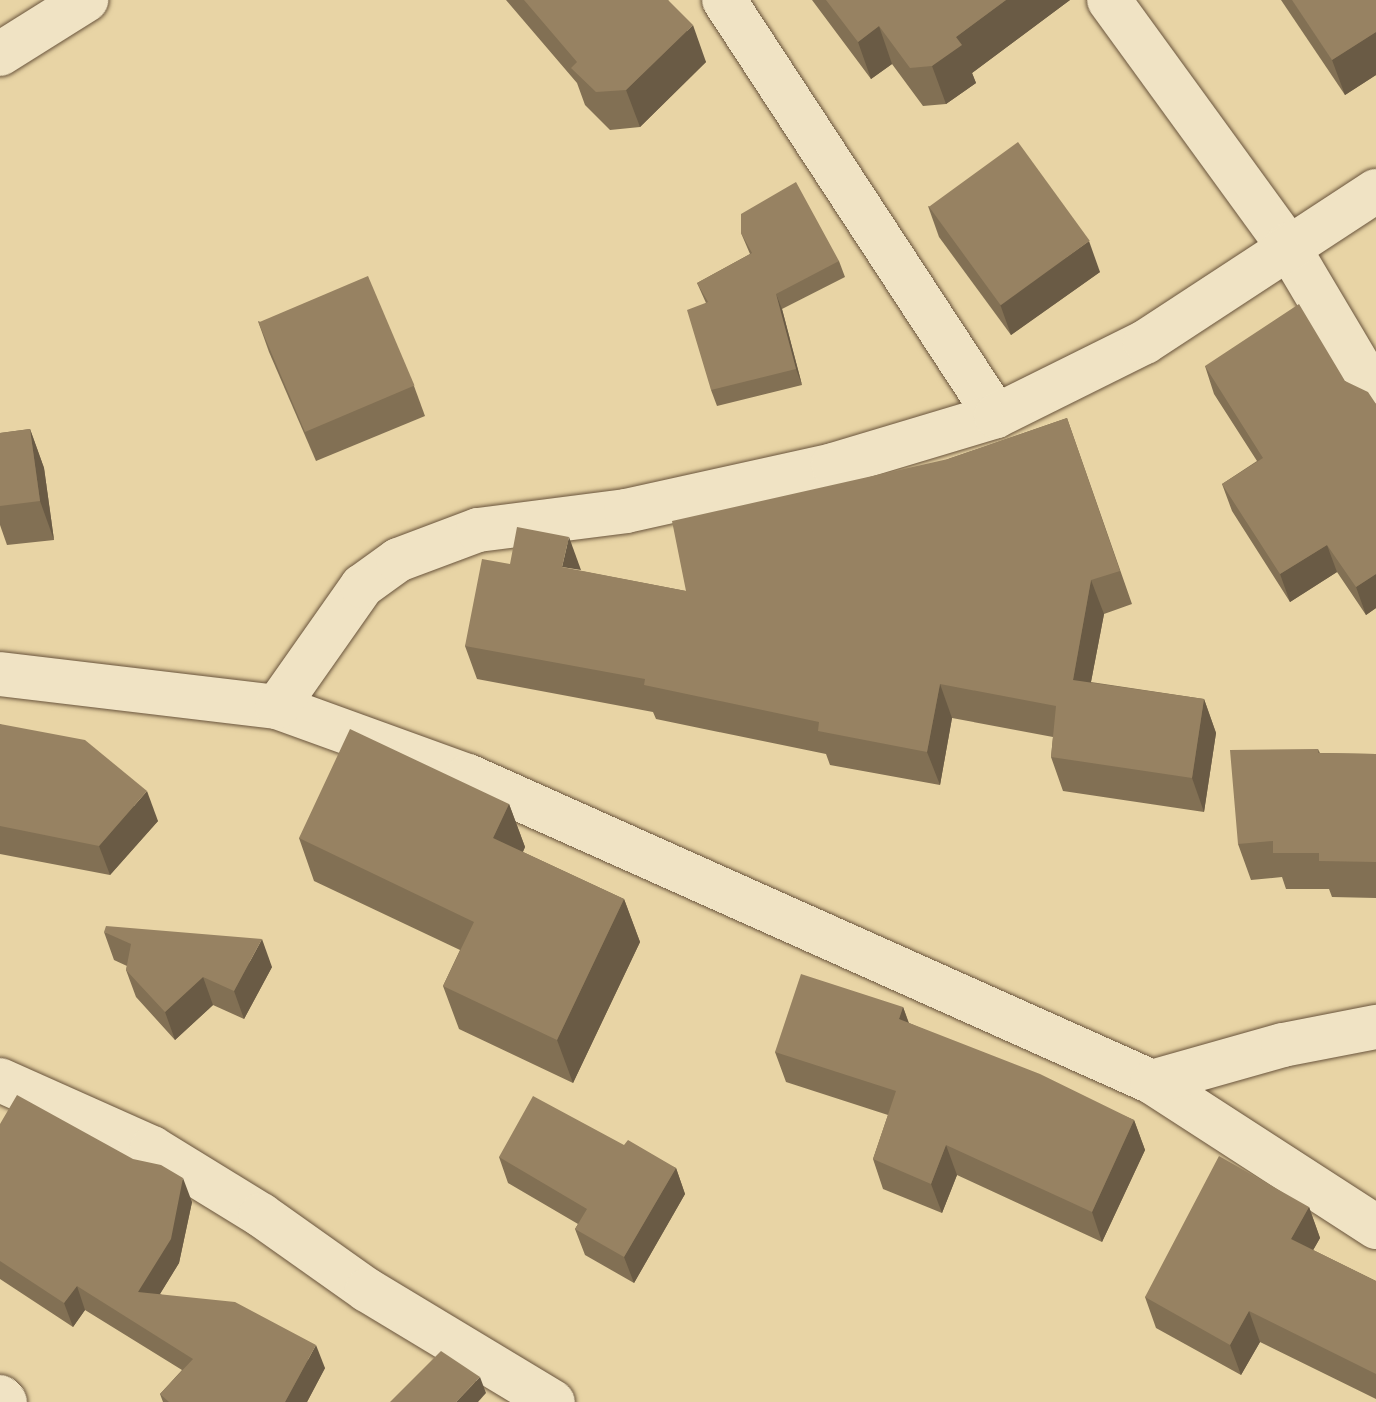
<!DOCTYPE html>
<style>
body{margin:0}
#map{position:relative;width:1376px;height:1402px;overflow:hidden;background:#e8d4a5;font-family:Cardo,serif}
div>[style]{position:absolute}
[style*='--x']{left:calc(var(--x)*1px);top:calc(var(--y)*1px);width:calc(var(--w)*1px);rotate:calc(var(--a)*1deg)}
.roads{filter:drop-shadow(0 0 2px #69543c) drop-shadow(0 0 2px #69543c)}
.minor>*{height:44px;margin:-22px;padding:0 22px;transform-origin:22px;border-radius:22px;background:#f0e3c4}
.wall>*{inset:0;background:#827054}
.shaded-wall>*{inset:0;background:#6a5b45}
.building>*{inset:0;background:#978262;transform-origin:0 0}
span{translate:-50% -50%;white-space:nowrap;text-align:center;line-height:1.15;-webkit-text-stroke:6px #f0e3c4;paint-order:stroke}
</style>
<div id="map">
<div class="roads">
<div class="minor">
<div style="--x:724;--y:0;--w:497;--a:56.8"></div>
<div style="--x:1109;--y:0;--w:303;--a:54"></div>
<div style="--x:1287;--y:245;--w:174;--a:59.3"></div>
<div style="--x:0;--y:54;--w:102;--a:-32.1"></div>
<div style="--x:0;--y:674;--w:279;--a:6.8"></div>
<div style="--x:277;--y:707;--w:203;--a:19.9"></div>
<div style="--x:468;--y:776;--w:749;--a:24.1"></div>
<div style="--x:1152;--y:1082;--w:267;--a:32.9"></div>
<div style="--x:277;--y:707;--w:148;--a:-54.9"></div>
<div style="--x:362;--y:586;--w:44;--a:-35.8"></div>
<div style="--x:398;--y:560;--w:85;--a:-20.6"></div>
<div style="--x:478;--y:530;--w:149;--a:-7.3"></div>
<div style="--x:626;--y:511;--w:212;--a:-12.5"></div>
<div style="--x:833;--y:465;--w:170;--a:-16.7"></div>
<div style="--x:996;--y:416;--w:166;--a:-26.4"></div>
<div style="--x:1145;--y:342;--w:276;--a:-33.2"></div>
<div style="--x:0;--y:1080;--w:167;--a:24.1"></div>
<div style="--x:152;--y:1148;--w:128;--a:31.6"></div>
<div style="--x:261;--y:1215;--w:130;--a:35.3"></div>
<div style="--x:367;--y:1290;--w:217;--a:31.1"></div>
<div style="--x:1152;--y:1082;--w:136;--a:-15.8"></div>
<div style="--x:1283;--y:1045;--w:95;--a:-11"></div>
<div style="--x:0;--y:1397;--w:7;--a:45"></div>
</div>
</div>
<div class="wall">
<div style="clip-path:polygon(506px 0,668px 0,706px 62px,640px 127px,610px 130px,585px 105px,577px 83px)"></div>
<div style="clip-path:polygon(812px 0,1070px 0,972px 73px,976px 83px,946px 104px,923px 106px,892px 64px,871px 79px)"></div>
<div style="clip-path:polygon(1281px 0,1376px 0,1376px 75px,1345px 95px)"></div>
<div style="clip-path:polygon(928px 206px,1100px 272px,1011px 335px,939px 237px)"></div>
<div style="clip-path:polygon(741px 233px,839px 261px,845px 277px,782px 309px,802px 385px,717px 406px,711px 390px,706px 303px,697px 283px,750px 254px)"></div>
<div style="clip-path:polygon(258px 321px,414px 386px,425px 416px,316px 461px,269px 352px)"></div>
<div style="clip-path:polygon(1205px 366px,1345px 381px,1376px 404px,1376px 608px,1366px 615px,1337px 572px,1290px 602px,1232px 511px,1222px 484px,1257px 461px,1214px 394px)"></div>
<div style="clip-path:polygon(1067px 418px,1132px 604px,1104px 614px,1091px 682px,1204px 699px,1216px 733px,1204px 812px,1063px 791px,1051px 757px,1053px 737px,952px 718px,940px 785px,830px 765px,826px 754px,656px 719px,653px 712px,477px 679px,465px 646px,510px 564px,581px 571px,686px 591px,948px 459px)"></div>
<div style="clip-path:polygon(30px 429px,44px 468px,54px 540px,7px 545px,0 525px,0 433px)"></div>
<div style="clip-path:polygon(0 724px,158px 821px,110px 875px,0 854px)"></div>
<div style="clip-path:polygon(1318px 749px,1320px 753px,1376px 754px,1376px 898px,1332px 897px,1329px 889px,1286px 889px,1282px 877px,1251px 880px,1238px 844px)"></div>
<div style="clip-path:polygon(509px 804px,525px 847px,523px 852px,624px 899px,640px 942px,573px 1083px,459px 1029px,443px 986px,460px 950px,314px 881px,299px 838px)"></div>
<div style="clip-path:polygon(104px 932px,272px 967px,244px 1019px,213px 1005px,175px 1040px,136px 997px,126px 970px,127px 966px,114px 960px)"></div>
<div style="clip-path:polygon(903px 1007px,909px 1023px,1134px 1120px,1145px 1150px,1102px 1242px,957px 1175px,942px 1213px,883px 1189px,873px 1159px,888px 1115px,786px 1082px,775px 1052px)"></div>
<div style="clip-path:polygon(0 1124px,192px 1202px,179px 1263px,160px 1294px,325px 1368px,307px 1402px,163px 1402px,160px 1394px,182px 1370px,85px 1310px,73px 1327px,0 1279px)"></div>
<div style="clip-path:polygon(624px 1145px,676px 1168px,685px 1194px,634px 1283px,585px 1255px,575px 1229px,578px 1224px,508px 1183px,499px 1157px)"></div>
<div style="clip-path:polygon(1309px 1207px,1320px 1238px,1313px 1250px,1376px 1281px,1376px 1399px,1260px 1342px,1241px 1375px,1156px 1328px,1145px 1297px)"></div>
</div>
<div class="shaded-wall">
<div style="clip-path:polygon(1006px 0,1070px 0,972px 73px,976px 83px,946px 104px,932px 66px,956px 37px)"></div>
<div style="clip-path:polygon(693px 25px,706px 62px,640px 127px,626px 90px)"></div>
<div style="clip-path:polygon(879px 26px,892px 64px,871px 79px,858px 42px)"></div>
<div style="clip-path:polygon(1376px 32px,1376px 75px,1345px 95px,1332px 60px)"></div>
<div style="clip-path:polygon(1089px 241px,1100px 272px,1011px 335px,1000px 304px)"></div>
<div style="clip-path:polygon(776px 294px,782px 309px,802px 385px,796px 369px)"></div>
<div style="clip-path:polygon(30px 429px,44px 468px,54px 540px,40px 501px)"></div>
<div style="clip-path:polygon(569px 537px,581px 570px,562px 567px)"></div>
<div style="clip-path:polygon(1327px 545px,1337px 572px,1290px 602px,1280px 574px)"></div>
<div style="clip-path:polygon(1376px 574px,1376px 608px,1366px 615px,1356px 587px)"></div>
<div style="clip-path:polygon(1091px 580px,1104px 614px,1085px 713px,1073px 680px)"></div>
<div style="clip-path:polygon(940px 684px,952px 718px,940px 785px,927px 752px)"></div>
<div style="clip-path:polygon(1204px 699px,1216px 733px,1204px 812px,1192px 778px)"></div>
<div style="clip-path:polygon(147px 791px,158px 821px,110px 875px,99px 846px)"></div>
<div style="clip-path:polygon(509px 804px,525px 847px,509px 881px,493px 838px)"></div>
<div style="clip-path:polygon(624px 899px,640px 942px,573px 1083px,557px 1040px)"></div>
<div style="clip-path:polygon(262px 939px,272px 967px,244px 1019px,234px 991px)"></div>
<div style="clip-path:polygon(203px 977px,213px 1005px,175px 1040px,165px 1012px)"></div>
<div style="clip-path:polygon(903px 1007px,913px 1036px,899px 1019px)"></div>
<div style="clip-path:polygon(1134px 1120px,1145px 1150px,1102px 1242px,1092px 1212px)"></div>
<div style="clip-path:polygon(946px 1145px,957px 1175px,942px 1213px,931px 1184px)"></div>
<div style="clip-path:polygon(676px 1168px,685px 1194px,634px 1283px,624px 1257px)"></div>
<div style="clip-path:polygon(183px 1178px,192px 1202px,179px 1263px,147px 1315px,138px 1292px)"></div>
<div style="clip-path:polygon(1309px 1207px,1320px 1238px,1302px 1270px,1291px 1239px)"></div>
<div style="clip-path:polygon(77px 1286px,85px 1310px,73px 1327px,64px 1303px)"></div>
<div style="clip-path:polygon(1249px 1311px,1260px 1342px,1241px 1375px,1230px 1345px)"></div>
<div style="clip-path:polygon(316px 1345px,325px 1368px,307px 1402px,285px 1402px)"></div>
<div style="clip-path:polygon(480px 1377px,486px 1393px,478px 1402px,456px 1402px)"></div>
</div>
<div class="building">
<div style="clip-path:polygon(524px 0,668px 0,693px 25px,626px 90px,596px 92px,571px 68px,577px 62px)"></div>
<div style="clip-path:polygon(826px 0,1006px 0,956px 37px,962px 45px,932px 66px,910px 68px,879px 26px,858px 42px)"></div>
<div style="clip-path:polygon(1292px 0,1376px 0,1376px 32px,1332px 60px)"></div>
<div style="left:1018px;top:142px;width:122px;height:110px;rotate:54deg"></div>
<div style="clip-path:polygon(796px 182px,839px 261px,776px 294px,796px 369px,711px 390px,687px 310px,708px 302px,697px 283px,752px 253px,741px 233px,741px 214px)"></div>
<div style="left:368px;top:276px;width:119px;height:119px;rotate:67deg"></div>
<div style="clip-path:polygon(1299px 304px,1345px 381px,1368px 392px,1376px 404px,1376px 574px,1356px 587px,1327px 545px,1280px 574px,1222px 484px,1263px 458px,1205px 366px)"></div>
<div style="clip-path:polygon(1067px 418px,1120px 571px,1091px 580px,1073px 680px,1204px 699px,1192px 778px,1051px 757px,1056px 706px,940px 684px,927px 752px,818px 731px,819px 722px,644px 685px,645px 679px,465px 646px,482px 559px,510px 564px,517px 527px,569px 537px,562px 567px,686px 591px,672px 521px,948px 459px)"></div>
<div style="clip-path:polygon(30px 429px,40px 501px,0 506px,0 433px)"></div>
<div style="clip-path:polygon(0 724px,85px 740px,147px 791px,99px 846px,0 826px)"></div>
<div style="clip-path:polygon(350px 729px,509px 804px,493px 838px,624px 899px,557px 1040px,443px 986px,474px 922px,299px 838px)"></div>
<div style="clip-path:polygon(1318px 749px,1318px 753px,1376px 754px,1376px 862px,1319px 861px,1319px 853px,1273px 853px,1273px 841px,1238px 844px,1230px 750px)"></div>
<div style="clip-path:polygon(106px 926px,262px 939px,234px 991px,203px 977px,165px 1012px,126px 970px,131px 944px,104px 932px)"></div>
<div style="clip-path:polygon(801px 974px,903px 1007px,899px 1019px,1040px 1074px,1134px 1120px,1092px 1212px,946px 1145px,931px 1184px,873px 1159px,896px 1091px,775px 1052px)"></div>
<div style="clip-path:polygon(17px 1095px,133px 1159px,161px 1165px,183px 1178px,171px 1239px,138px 1292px,235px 1302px,316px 1345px,285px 1402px,169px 1402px,160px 1394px,193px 1359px,77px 1286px,64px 1303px,0 1261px,0 1124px)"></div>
<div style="clip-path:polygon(533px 1096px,624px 1145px,628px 1140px,676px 1168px,624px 1257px,575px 1229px,587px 1209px,499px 1157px)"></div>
<div style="clip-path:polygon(1219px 1156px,1309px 1207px,1291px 1239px,1376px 1281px,1376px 1374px,1249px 1311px,1230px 1345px,1145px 1297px)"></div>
<div style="clip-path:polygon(441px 1351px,480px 1377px,456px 1402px,390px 1402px)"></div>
</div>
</div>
